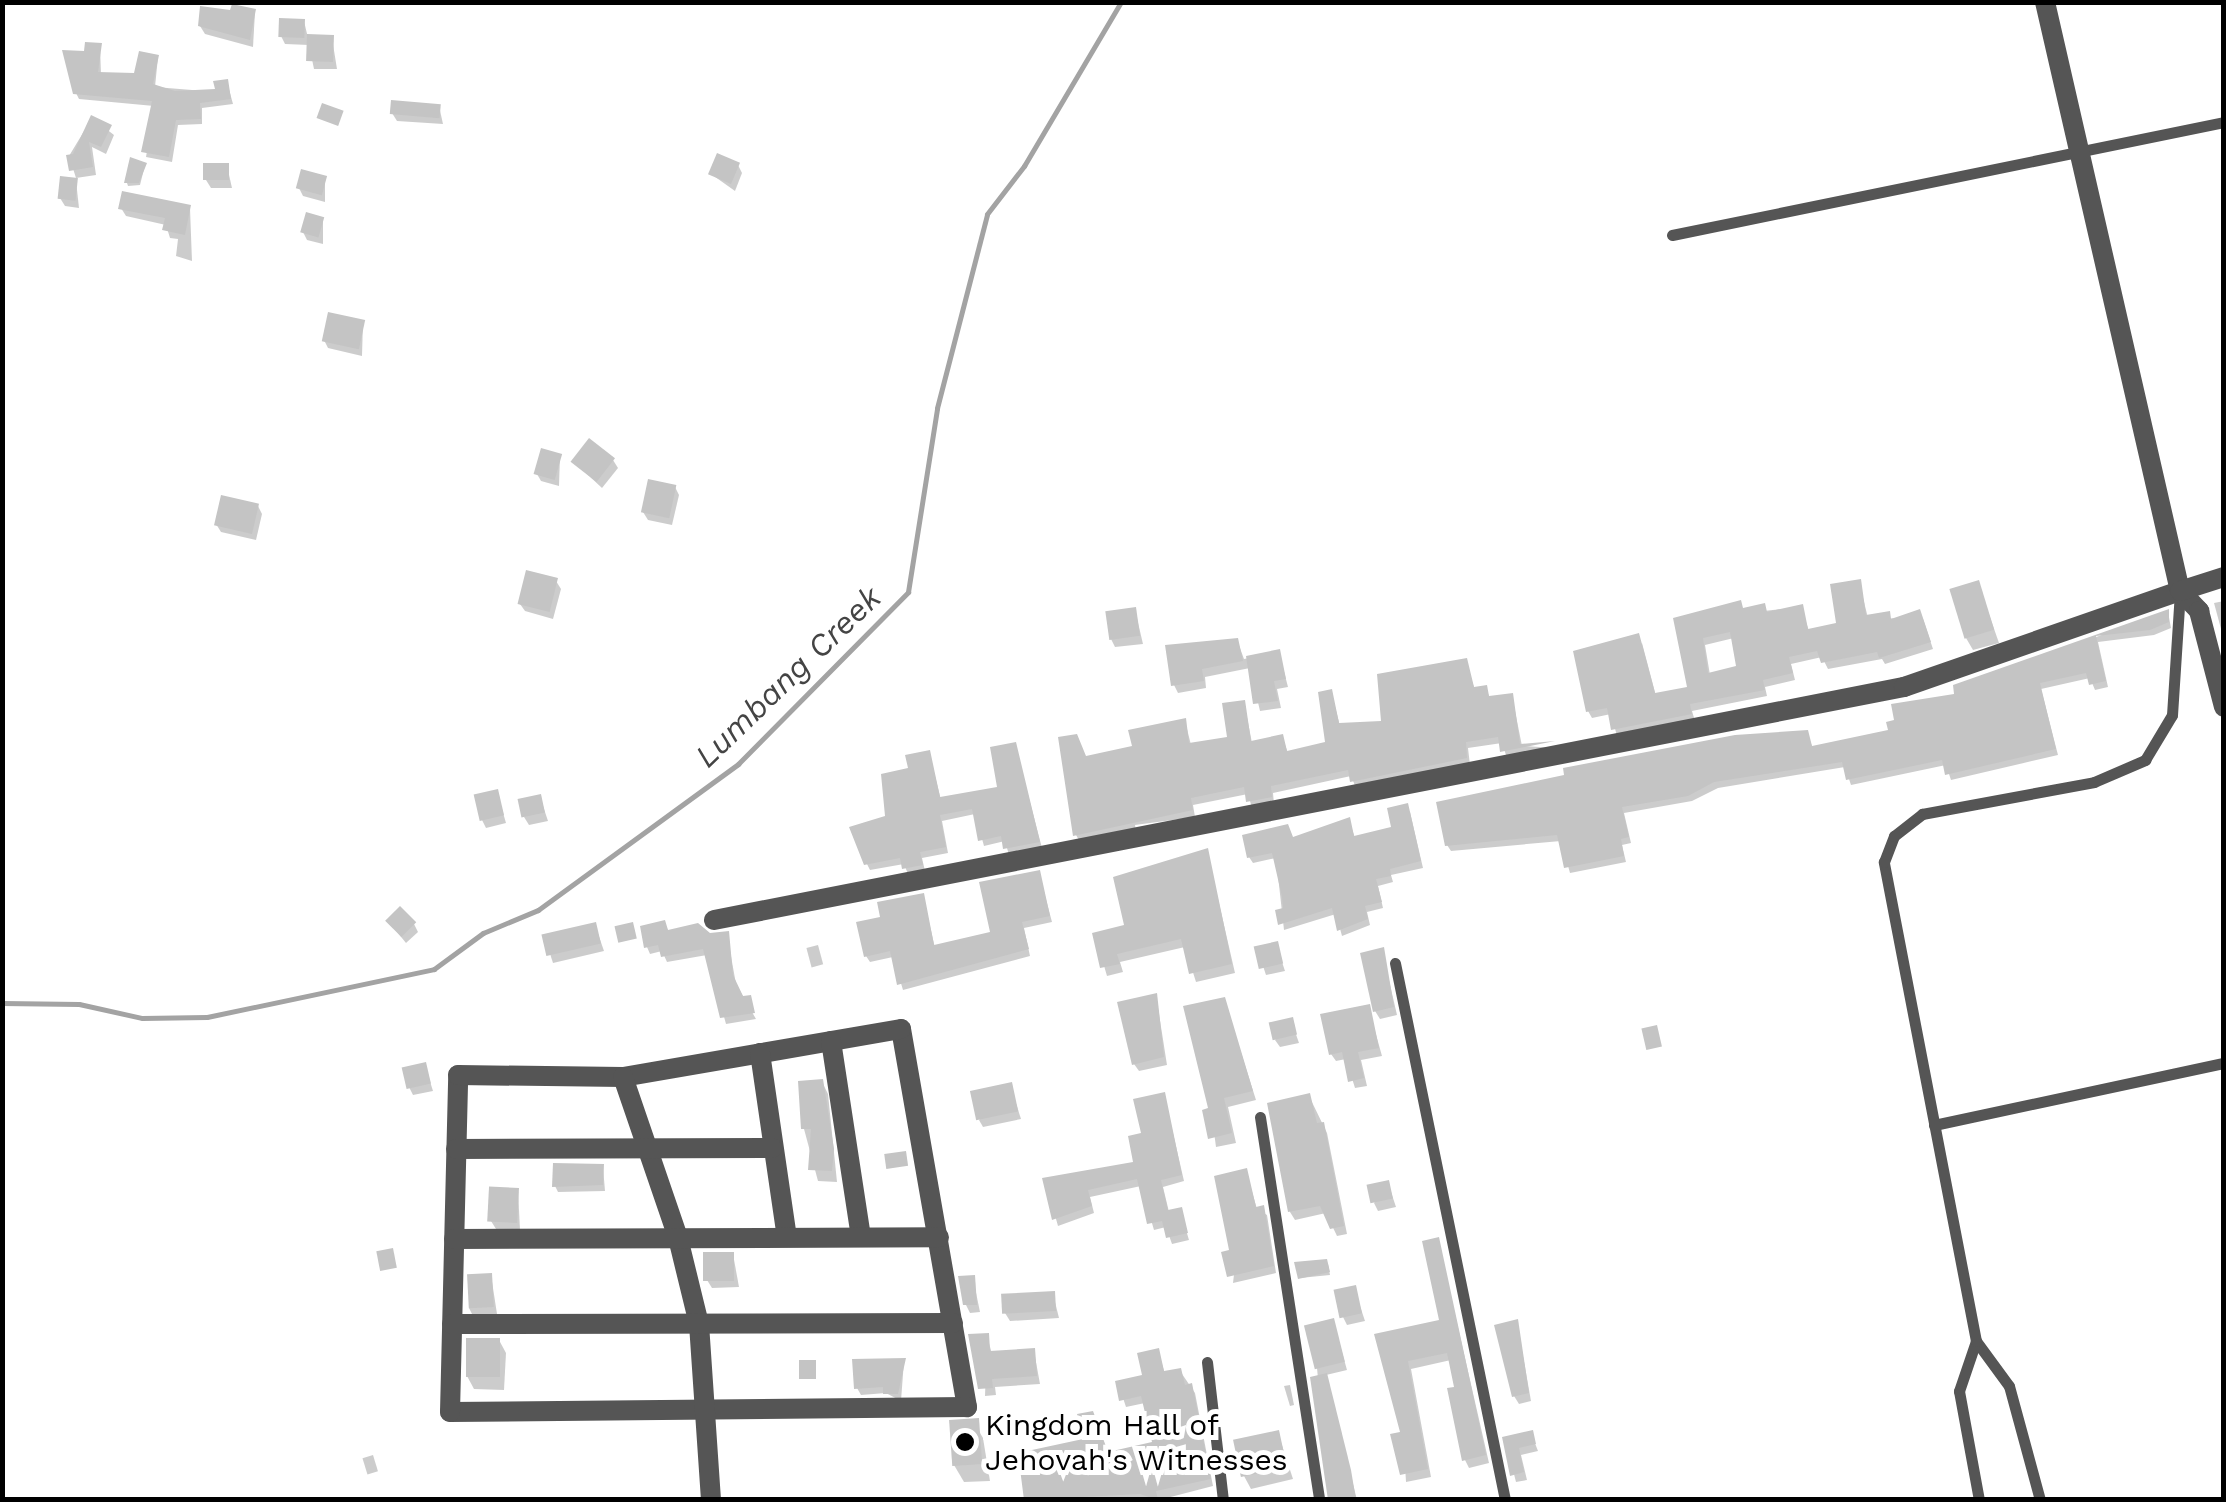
<!DOCTYPE html>
<style>
body{margin:0}
#map{position:relative;width:2226px;height:1502px;overflow:hidden;background:#fff;font-family:"Work Sans",sans-serif}
div>[style]{position:absolute}
[style*='--x']{left:calc(var(--x)*1px);top:calc(var(--y)*1px);width:calc(var(--w)*1px);rotate:calc(var(--a)*1deg)}
.shadow>*{inset:0;background:#0003;transform-origin:0 0}
.stream>*{height:5px;margin:-2.5px;padding:0 2.5px;transform-origin:2.5px;border-radius:2.5px;background:#a3a3a3}
.building>*{inset:0;background:#c4c4c4;transform-origin:0 0}
.service>*{height:11px;margin:-5.5px;padding:0 5.5px;transform-origin:5.5px;border-radius:5.5px;background:#555}
.minor>*{height:20px;margin:-10px;padding:0 10px;transform-origin:10px;border-radius:10px;background:#555}
.tertiary>*{height:20px;margin:-10px;padding:0 10px;transform-origin:10px;border-radius:10px;background:#555}
.dots>*{width:28px;height:28px;translate:-50% -50%;box-sizing:border-box;border:5px solid #fff;border-radius:50%}
span{translate:-50% -50%;white-space:nowrap;text-align:center;line-height:1.15;-webkit-text-stroke:10px #fff;paint-order:stroke}
.poi-label{font-size:30px;color:#000}
.left{translate:0 -50%;text-align:left}
.water-label{font-size:32px;color:#444;font-style:italic}
.frame{position:absolute;inset:0;border:5px solid #000;pointer-events:none}
</style>
<div id="map">
<div class="shadow">
<div style="clip-path:polygon(255px 12px,253px 47px,205px 34px,200px 26px)"></div>
<div style="clip-path:polygon(304px 21px,308px 38px,332px 38px,337px 69px,314px 69px,309px 45px,285px 44px,281px 36px)"></div>
<div style="clip-path:polygon(100px 46px,101px 75px,136px 76px,158px 57px,155px 87px,217px 92px,227px 82px,233px 104px,202px 108px,202px 124px,178px 125px,172px 162px,146px 157px,154px 106px,79px 99px,76px 93px,86px 54px)"></div>
<div style="clip-path:polygon(439px 106px,443px 124px,397px 121px,392px 113px)"></div>
<div style="clip-path:polygon(92px 118px,114px 135px,106px 154px,92px 147px,96px 175px,76px 178px,69px 156px)"></div>
<div style="clip-path:polygon(145px 165px,140px 185px,128px 186px,127px 183px)"></div>
<div style="clip-path:polygon(738px 165px,742px 173px,735px 191px,711px 174px)"></div>
<div style="clip-path:polygon(227px 166px,232px 188px,211px 188px,206px 180px)"></div>
<div style="clip-path:polygon(325px 178px,325px 202px,303px 196px,299px 188px)"></div>
<div style="clip-path:polygon(76px 181px,79px 208px,65px 206px,60px 198px)"></div>
<div style="clip-path:polygon(121px 208px,190px 208px,192px 261px,176px 256px,178px 239px,170px 238px,166px 225px,126px 216px)"></div>
<div style="clip-path:polygon(323px 219px,323px 244px,307px 240px,303px 232px)"></div>
<div style="clip-path:polygon(363px 322px,362px 356px,328px 348px,324px 340px)"></div>
<div style="clip-path:polygon(560px 456px,559px 486px,541px 481px,537px 474px)"></div>
<div style="clip-path:polygon(613px 460px,618px 468px,602px 488px,573px 461px)"></div>
<div style="clip-path:polygon(675px 487px,679px 495px,672px 525px,648px 520px,643px 512px)"></div>
<div style="clip-path:polygon(258px 506px,262px 514px,256px 540px,221px 532px,216px 524px)"></div>
<div style="clip-path:polygon(556px 581px,561px 589px,553px 619px,525px 611px,520px 604px)"></div>
<div style="clip-path:polygon(evenodd,1859px 582px,1868px 618px,1923px 619px,1933px 649px,1885px 664px,1882px 659px,1828px 669px,1822px 657px,1791px 664px,1795px 680px,1765px 687px,1767px 696px,1692px 711px,1695px 721px,1617px 736px,1611px 714px,1592px 718px,1588px 711px,1642px 643px,1656px 696px,1690px 689px,1676px 620px,1801px 607px,1809px 631px,1839px 625px,1859px 582px,1734px 638px,1739px 668px,1710px 675px,1705px 645px,1734px 638px)"></div>
<div style="clip-path:polygon(1978px 583px,1999px 643px,1973px 650px,1966px 638px)"></div>
<div style="clip-path:polygon(2224px 601px,2224px 640px,2214px 603px)"></div>
<div style="clip-path:polygon(1135px 610px,1143px 644px,1115px 647px,1111px 639px)"></div>
<div style="clip-path:polygon(2168px 612px,2171px 628px,2154px 635px,2098px 642px,2108px 687px,2095px 690px,2090px 678px,2041px 689px,2058px 755px,1951px 780px,1946px 765px,1851px 785px,1845px 767px,1718px 788px,1692px 801px,1624px 813px,1631px 843px,1622px 845px,1626px 862px,1570px 873px,1561px 841px,1451px 851px,1447px 845px,1807px 733px,1813px 749px,1891px 731px,1957px 697px,1955px 686px)"></div>
<div style="clip-path:polygon(1237px 640px,1244px 659px,1279px 652px,1288px 687px,1277px 689px,1281px 708px,1260px 711px,1250px 668px,1205px 677px,1206px 688px,1178px 693px,1174px 685px)"></div>
<div style="clip-path:polygon(1465px 661px,1475px 690px,1486px 688px,1490px 699px,1512px 696px,1522px 746px,1556px 748px,1507px 758px,1502px 743px,1468px 748px,1470px 765px,1356px 788px,1351px 776px,1273px 793px,1274px 804px,1252px 808px,1248px 794px,1193px 805px,1195px 817px,1135px 825px,1136px 831px,1080px 842px,1076px 835px,1086px 759px,1136px 748px,1185px 721px,1191px 745px,1230px 739px,1244px 702px,1252px 743px,1282px 737px,1288px 753px,1328px 744px,1331px 691px,1340px 726px,1384px 723px)"></div>
<div style="clip-path:polygon(1015px 745px,1042px 848px,1009px 855px,1005px 841px,984px 846px,975px 814px,942px 821px,948px 853px,922px 858px,925px 871px,908px 874px,904px 864px,870px 870px,867px 864px,911px 770px,929px 752px,941px 800px,1000px 789px)"></div>
<div style="clip-path:polygon(497px 792px,506px 823px,486px 828px,482px 820px)"></div>
<div style="clip-path:polygon(540px 797px,548px 821px,529px 825px,524px 817px)"></div>
<div style="clip-path:polygon(1410px 812px,1423px 868px,1391px 875px,1393px 882px,1378px 886px,1383px 908px,1367px 912px,1370px 925px,1342px 936px,1336px 914px,1284px 930px,1276px 858px,1253px 863px,1249px 857px,1349px 820px,1355px 838px,1394px 829px)"></div>
<div style="clip-path:polygon(1207px 851px,1235px 973px,1196px 982px,1185px 947px,1120px 962px,1123px 972px,1107px 976px,1095px 935px,1127px 927px)"></div>
<div style="clip-path:polygon(1039px 873px,1052px 922px,1024px 928px,1030px 956px,903px 990px,893px 957px,870px 962px,866px 956px,883px 919px,923px 896px,935px 948px,993px 934px)"></div>
<div style="clip-path:polygon(388px 921px,414px 924px,418px 932px,406px 943px)"></div>
<div style="clip-path:polygon(664px 923px,669px 932px,727px 934px,736px 984px,756px 1019px,726px 1024px,707px 955px,667px 962px,662px 951px,650px 954px,647px 947px)"></div>
<div style="clip-path:polygon(595px 925px,604px 951px,553px 963px,544px 935px)"></div>
<div style="clip-path:polygon(1276px 944px,1285px 971px,1266px 975px,1257px 948px)"></div>
<div style="left:818px;top:945px;width:20px;height:12px;rotate:75deg"></div>
<div style="clip-path:polygon(1382px 950px,1397px 1015px,1380px 1019px,1375px 1011px)"></div>
<div style="clip-path:polygon(1156px 995px,1167px 1065px,1139px 1071px,1134px 1064px)"></div>
<div style="clip-path:polygon(1224px 999px,1256px 1100px,1228px 1107px,1236px 1143px,1216px 1147px,1211px 1110px)"></div>
<div style="clip-path:polygon(1368px 1006px,1382px 1056px,1361px 1060px,1367px 1086px,1355px 1088px,1346px 1059px,1336px 1061px,1331px 1054px)"></div>
<div style="clip-path:polygon(1291px 1020px,1299px 1043px,1280px 1047px,1275px 1040px)"></div>
<div style="clip-path:polygon(425px 1065px,433px 1091px,413px 1095px,409px 1087px)"></div>
<div style="clip-path:polygon(822px 1082px,828px 1094px,837px 1182px,818px 1181px,804px 1129px)"></div>
<div style="clip-path:polygon(1010px 1085px,1021px 1119px,983px 1127px,979px 1120px)"></div>
<div style="clip-path:polygon(1164px 1094px,1184px 1181px,1163px 1187px,1169px 1212px,1180px 1210px,1189px 1240px,1172px 1244px,1166px 1227px,1154px 1230px,1141px 1186px,1090px 1197px,1094px 1213px,1058px 1226px,1045px 1180px,1136px 1164px)"></div>
<div style="clip-path:polygon(1309px 1096px,1327px 1133px,1347px 1234px,1337px 1236px,1326px 1213px,1295px 1220px,1290px 1212px)"></div>
<div style="clip-path:polygon(603px 1167px,605px 1191px,558px 1192px,555px 1186px)"></div>
<div style="clip-path:polygon(1246px 1171px,1257px 1209px,1267px 1215px,1276px 1273px,1233px 1283px)"></div>
<div style="clip-path:polygon(1388px 1183px,1396px 1207px,1378px 1211px,1374px 1203px)"></div>
<div style="clip-path:polygon(518px 1190px,520px 1230px,496px 1229px,491px 1221px)"></div>
<div style="clip-path:polygon(1438px 1240px,1489px 1463px,1469px 1468px,1465px 1460px,1451px 1360px,1411px 1369px,1431px 1477px,1406px 1482px,1403px 1433px,1377px 1336px,1442px 1322px)"></div>
<div style="clip-path:polygon(733px 1254px,739px 1287px,712px 1288px,707px 1280px)"></div>
<div style="clip-path:polygon(1328px 1264px,1330px 1275px,1300px 1278px)"></div>
<div style="clip-path:polygon(491px 1275px,497px 1314px,473px 1316px,469px 1308px)"></div>
<div style="clip-path:polygon(973px 1278px,980px 1312px,970px 1313px,966px 1305px)"></div>
<div style="clip-path:polygon(1354px 1288px,1365px 1321px,1347px 1325px,1343px 1317px)"></div>
<div style="clip-path:polygon(1053px 1294px,1059px 1318px,1010px 1321px,1005px 1313px)"></div>
<div style="clip-path:polygon(1333px 1320px,1347px 1370px,1326px 1375px,1357px 1500px,1329px 1500px,1317px 1368px)"></div>
<div style="clip-path:polygon(1517px 1322px,1531px 1401px,1519px 1404px,1514px 1396px)"></div>
<div style="clip-path:polygon(987px 1336px,992px 1354px,1034px 1351px,1040px 1384px,995px 1387px,996px 1395px,985px 1396px)"></div>
<div style="clip-path:polygon(499px 1340px,506px 1353px,504px 1390px,474px 1389px,467px 1376px)"></div>
<div style="clip-path:polygon(1158px 1351px,1165px 1374px,1180px 1371px,1195px 1393px,1213px 1486px,1159px 1500px,1035px 1500px,1021px 1455px,1108px 1455px,1155px 1444px,1145px 1403px,1126px 1407px,1118px 1383px,1145px 1377px)"></div>
<div style="clip-path:polygon(904px 1361px,901px 1401px,886px 1393px,861px 1395px,857px 1388px)"></div>
<div style="clip-path:polygon(1290px 1385px,1294px 1405px,1290px 1406px,1284px 1386px)"></div>
<div style="clip-path:polygon(973px 1421px,983px 1438px,990px 1481px,964px 1482px,954px 1465px)"></div>
<div style="clip-path:polygon(1278px 1433px,1293px 1479px,1251px 1489px,1244px 1476px)"></div>
<div style="clip-path:polygon(1531px 1433px,1538px 1451px,1521px 1455px,1527px 1480px,1516px 1482px,1505px 1439px)"></div>
<div style="left:373px;top:1455px;width:17px;height:11px;rotate:73deg"></div>
</div>
<div class="stream">
<div style="--x:2;--y:1003;--w:77;--a:0.7"></div>
<div style="--x:79;--y:1004;--w:65;--a:12.5"></div>
<div style="--x:142;--y:1018;--w:65;--a:-0.9"></div>
<div style="--x:207;--y:1017;--w:232;--a:-11.9"></div>
<div style="--x:434;--y:969;--w:61;--a:-36.3"></div>
<div style="--x:483;--y:933;--w:60;--a:-22.7"></div>
<div style="--x:538;--y:910;--w:248;--a:-36.1"></div>
<div style="--x:738;--y:764;--w:242;--a:-45.3"></div>
<div style="--x:908;--y:592;--w:186;--a:-81"></div>
<div style="--x:937;--y:408;--w:200;--a:-75.5"></div>
<div style="--x:987;--y:214;--w:61;--a:-52.4"></div>
<div style="--x:1024;--y:166;--w:191;--a:-59.4"></div>
</div>
<div class="building">
<div style="clip-path:polygon(232px 4px,256px 9px,250px 40px,198px 26px,200px 6px,230px 10px)"></div>
<div style="left:279px;top:18px;width:26px;height:19px;rotate:2deg"></div>
<div style="left:334px;top:35px;width:27px;height:27px;rotate:92deg"></div>
<div style="clip-path:polygon(85px 42px,102px 43px,98px 72px,134px 73px,139px 51px,159px 55px,153px 84px,175px 91px,215px 89px,213px 81px,228px 79px,231px 99px,200px 103px,201px 119px,176px 120px,169px 157px,141px 152px,152px 101px,73px 94px,62px 50px,84px 51px)"></div>
<div style="left:391px;top:100px;width:50px;height:14px;rotate:5deg"></div>
<div style="left:322px;top:103px;width:23px;height:16px;rotate:20deg"></div>
<div style="clip-path:polygon(91px 115px,112px 125px,101px 147px,89px 142px,93px 167px,69px 171px,66px 155px,73px 154px)"></div>
<div style="left:717px;top:153px;width:25px;height:23px;rotate:23deg"></div>
<div style="clip-path:polygon(130px 157px,147px 163px,139px 183px,124px 183px)"></div>
<div style="left:229px;top:163px;width:17px;height:26px;rotate:90deg"></div>
<div style="left:301px;top:169px;width:27px;height:20px;rotate:15deg"></div>
<div style="left:60px;top:176px;width:18px;height:23px;rotate:6deg"></div>
<div style="clip-path:polygon(122px 191px,191px 205px,185px 235px,162px 230px,165px 218px,118px 209px)"></div>
<div style="left:306px;top:212px;width:19px;height:21px;rotate:16deg"></div>
<div style="left:328px;top:312px;width:38px;height:30px;rotate:12deg"></div>
<div style="left:589px;top:438px;width:33px;height:30px;rotate:38deg"></div>
<div style="left:541px;top:448px;width:22px;height:27px;rotate:16deg"></div>
<div style="left:648px;top:479px;width:29px;height:34px;rotate:12deg"></div>
<div style="left:221px;top:495px;width:39px;height:31px;rotate:13deg"></div>
<div style="left:526px;top:570px;width:33px;height:35px;rotate:14deg"></div>
<div style="clip-path:polygon(evenodd,1861px 579px,1866px 615px,1890px 611px,1891px 619px,1920px 609px,1931px 642px,1879px 658px,1877px 652px,1821px 663px,1817px 651px,1789px 657px,1793px 673px,1763px 680px,1765px 690px,1690px 704px,1692px 714px,1611px 730px,1607px 708px,1586px 712px,1573px 651px,1639px 633px,1655px 693px,1687px 687px,1673px 618px,1741px 600px,1743px 608px,1765px 603px,1767px 612px,1803px 604px,1808px 629px,1836px 623px,1830px 584px,1861px 579px,1730px 632px,1736px 666px,1708px 673px,1703px 638px,1730px 632px)"></div>
<div style="left:1979px;top:580px;width:52px;height:31px;rotate:73deg"></div>
<div style="left:1136px;top:607px;width:29px;height:31px;rotate:82deg"></div>
<div style="clip-path:polygon(2169px 609px,2169px 622px,2150px 630px,2096px 636px,2106px 681px,2089px 685px,2086px 673px,2040px 683px,2056px 749px,1945px 775px,1942px 760px,1846px 780px,1842px 762px,1714px 782px,1688px 796px,1622px 807px,1629px 837px,1621px 839px,1624px 856px,1564px 868px,1557px 835px,1445px 846px,1436px 802px,1564px 775px,1563px 768px,1735px 735px,1808px 730px,1812px 746px,1888px 730px,1886px 722px,1894px 720px,1891px 704px,1954px 694px,1953px 685px)"></div>
<div style="clip-path:polygon(1238px 638px,1243px 661px,1202px 669px,1204px 681px,1171px 686px,1165px 645px)"></div>
<div style="clip-path:polygon(1280px 649px,1286px 679px,1274px 681px,1278px 701px,1253px 704px,1246px 656px)"></div>
<div style="clip-path:polygon(1467px 658px,1474px 687px,1487px 685px,1489px 696px,1513px 693px,1520px 744px,1555px 741px,1500px 752px,1498px 737px,1466px 742px,1467px 758px,1350px 782px,1348px 770px,1271px 786px,1272px 797px,1246px 802px,1244px 787px,1191px 798px,1193px 810px,1073px 836px,1058px 737px,1077px 734px,1086px 756px,1132px 746px,1128px 730px,1186px 718px,1189px 743px,1227px 737px,1222px 703px,1245px 700px,1251px 741px,1283px 734px,1287px 751px,1325px 742px,1318px 692px,1332px 689px,1339px 723px,1381px 721px,1377px 674px)"></div>
<div style="clip-path:polygon(1016px 742px,1040px 842px,1003px 849px,1001px 836px,978px 841px,972px 809px,940px 815px,946px 847px,920px 852px,923px 865px,902px 869px,900px 858px,864px 865px,849px 827px,885px 816px,881px 774px,908px 768px,905px 755px,930px 750px,940px 797px,997px 787px,990px 747px)"></div>
<div style="left:498px;top:789px;width:27px;height:25px;rotate:77deg"></div>
<div style="left:541px;top:794px;width:19px;height:24px;rotate:78deg"></div>
<div style="clip-path:polygon(1408px 803px,1421px 861px,1390px 869px,1391px 876px,1376px 879px,1382px 902px,1365px 906px,1368px 919px,1337px 931px,1332px 908px,1278px 925px,1275px 910px,1283px 908px,1282px 897px,1272px 853px,1247px 858px,1242px 835px,1288px 824px,1293px 837px,1350px 817px,1354px 836px,1391px 827px,1387px 808px)"></div>
<div style="clip-path:polygon(1208px 848px,1232px 964px,1189px 974px,1181px 939px,1117px 954px,1120px 964px,1100px 968px,1092px 933px,1124px 925px,1113px 877px)"></div>
<div style="clip-path:polygon(1040px 870px,1050px 916px,1022px 922px,1029px 949px,897px 985px,890px 951px,864px 957px,856px 922px,880px 917px,877px 902px,924px 893px,934px 945px,990px 932px,979px 882px)"></div>
<div style="left:400px;top:906px;width:23px;height:21px;rotate:45deg"></div>
<div style="clip-path:polygon(665px 920px,668px 930px,698px 923px,710px 933px,729px 931px,733px 975px,743px 996px,751px 995px,755px 1013px,720px 1018px,703px 949px,661px 957px,658px 945px,644px 948px,640px 926px)"></div>
<div style="left:596px;top:922px;width:22px;height:56px;rotate:77deg"></div>
<div style="left:633px;top:922px;width:17px;height:19px;rotate:77deg"></div>
<div style="left:1278px;top:941px;width:23px;height:25px;rotate:77deg"></div>
<div style="clip-path:polygon(1384px 947px,1394px 1007px,1373px 1012px,1360px 953px)"></div>
<div style="clip-path:polygon(1157px 993px,1164px 1057px,1132px 1065px,1117px 1002px)"></div>
<div style="clip-path:polygon(1225px 997px,1253px 1091px,1224px 1098px,1232px 1133px,1208px 1139px,1202px 1110px,1208px 1108px,1183px 1006px)"></div>
<div style="clip-path:polygon(1370px 1004px,1379px 1048px,1358px 1052px,1364px 1078px,1348px 1082px,1342px 1052px,1329px 1055px,1320px 1014px)"></div>
<div style="left:1293px;top:1017px;width:18px;height:25px;rotate:77deg"></div>
<div style="left:1657px;top:1025px;width:22px;height:16px;rotate:77deg"></div>
<div style="left:426px;top:1062px;width:22px;height:25px;rotate:77deg"></div>
<div style="clip-path:polygon(823px 1079px,834px 1149px,832px 1171px,808px 1170px,811px 1129px,801px 1129px,798px 1081px)"></div>
<div style="left:1012px;top:1082px;width:30px;height:43px;rotate:78deg"></div>
<div style="clip-path:polygon(1165px 1092px,1182px 1175px,1161px 1180px,1168px 1210px,1182px 1207px,1188px 1233px,1166px 1238px,1162px 1221px,1147px 1224px,1137px 1179px,1088px 1190px,1092px 1206px,1052px 1220px,1042px 1178px,1133px 1162px,1128px 1136px,1141px 1133px,1133px 1099px)"></div>
<div style="clip-path:polygon(1310px 1093px,1317px 1123px,1324px 1122px,1344px 1226px,1330px 1229px,1320px 1206px,1288px 1212px,1267px 1103px)"></div>
<div style="left:906px;top:1151px;width:15px;height:22px;rotate:82deg"></div>
<div style="clip-path:polygon(553px 1163px,604px 1164px,603px 1185px,552px 1187px)"></div>
<div style="clip-path:polygon(1247px 1168px,1256px 1207px,1264px 1205px,1274px 1266px,1227px 1277px,1221px 1252px,1229px 1250px,1214px 1176px)"></div>
<div style="left:1389px;top:1180px;width:19px;height:23px;rotate:78deg"></div>
<div style="left:519px;top:1188px;width:35px;height:30px;rotate:93deg"></div>
<div style="clip-path:polygon(1439px 1237px,1486px 1455px,1462px 1461px,1447px 1388px,1454px 1387px,1447px 1353px,1408px 1361px,1428px 1469px,1400px 1475px,1390px 1434px,1400px 1432px,1374px 1334px,1439px 1320px,1422px 1241px)"></div>
<div style="left:393px;top:1248px;width:20px;height:17px;rotate:79deg"></div>
<div style="left:703px;top:1252px;width:31px;height:29px"></div>
<div style="clip-path:polygon(1327px 1259px,1330px 1272px,1298px 1279px,1294px 1262px)"></div>
<div style="left:492px;top:1273px;width:34px;height:25px;rotate:87deg"></div>
<div style="clip-path:polygon(975px 1275px,977px 1305px,963px 1305px,958px 1276px)"></div>
<div style="left:1356px;top:1285px;width:29px;height:23px;rotate:78deg"></div>
<div style="left:1055px;top:1291px;width:20px;height:54px;rotate:87deg"></div>
<div style="left:1334px;top:1318px;width:45px;height:31px;rotate:76deg"></div>
<div style="clip-path:polygon(1518px 1319px,1529px 1393px,1512px 1397px,1494px 1325px)"></div>
<div style="clip-path:polygon(989px 1333px,990px 1351px,1035px 1348px,1037px 1376px,992px 1379px,993px 1388px,978px 1389px,968px 1334px)"></div>
<div style="left:466px;top:1338px;width:34px;height:39px"></div>
<div style="clip-path:polygon(1159px 1348px,1164px 1371px,1181px 1368px,1185px 1385px,1192px 1383px,1211px 1479px,1156px 1491px,1158px 1500px,1140px 1494px,1024px 1500px,1018px 1453px,1083px 1439px,1077px 1414px,1093px 1411px,1108px 1452px,1152px 1442px,1141px 1396px,1119px 1401px,1115px 1381px,1142px 1375px,1137px 1353px)"></div>
<div style="clip-path:polygon(906px 1358px,898px 1394px,883px 1394px,883px 1387px,854px 1389px,852px 1359px)"></div>
<div style="left:816px;top:1360px;width:19px;height:17px;rotate:90deg"></div>
<div style="clip-path:polygon(1327px 1373px,1351px 1470px,1356px 1500px,1328px 1500px,1310px 1377px)"></div>
<div style="left:979px;top:1418px;width:46px;height:30px;rotate:86deg"></div>
<div style="left:1279px;top:1430px;width:38px;height:47px;rotate:78deg"></div>
<div style="clip-path:polygon(1533px 1430px,1536px 1444px,1519px 1448px,1524px 1472px,1510px 1476px,1502px 1437px)"></div>
</div>
<div class="service">
<div style="--x:1672;--y:235;--w:563;--a:-11.57"></div>
<div style="--x:1395;--y:963;--w:548;--a:78.42"></div>
<div style="--x:1260;--y:1117;--w:388;--a:81.2"></div>
<div style="--x:1934;--y:1125;--w:297;--a:-12.1"></div>
<div style="--x:1976;--y:1341;--w:53;--a:108.8"></div>
<div style="--x:1959;--y:1391;--w:111;--a:79.6"></div>
<div style="--x:1207;--y:1362;--w:139;--a:83.4"></div>
<div style="--x:2040;--y:1500;--w:118;--a:-105.2"></div>
<div style="--x:2009;--y:1386;--w:56;--a:-126.3"></div>
<div style="--x:1976;--y:1341;--w:488;--a:-100.9"></div>
<div style="--x:1884;--y:862;--w:28;--a:-69"></div>
<div style="--x:1894;--y:836;--w:36;--a:-38"></div>
<div style="--x:1922;--y:814;--w:175;--a:-10.5"></div>
<div style="--x:2094;--y:782;--w:56;--a:-23.3"></div>
<div style="--x:2145;--y:760;--w:52;--a:-59"></div>
<div style="--x:2172;--y:715;--w:124;--a:-86.3"></div>
</div>
<div class="minor">
<div style="--x:714;--y:920;--w:1213;--a:-11.08"></div>
<div style="--x:1904;--y:687;--w:292;--a:-19.2"></div>
<div style="--x:901;--y:1029;--w:384;--a:80.1"></div>
<div style="--x:967;--y:1407;--w:517;--a:179.45"></div>
<div style="--x:450;--y:1412;--w:337;--a:-88.6"></div>
<div style="--x:458;--y:1075;--w:165;--a:0.7"></div>
<div style="--x:623;--y:1077;--w:282;--a:-9.8"></div>
<div style="--x:831;--y:1041;--w:198;--a:81.3"></div>
<div style="--x:760;--y:1053;--w:186;--a:81.7"></div>
<div style="--x:623;--y:1077;--w:170;--a:71.1"></div>
<div style="--x:678;--y:1238;--w:89;--a:76.3"></div>
<div style="--x:699;--y:1324;--w:176;--a:86.1"></div>
<div style="--x:456;--y:1149;--w:316;--a:-0.2"></div>
<div style="--x:454;--y:1239;--w:485;--a:-0.2"></div>
<div style="--x:452;--y:1324;--w:501;--a:-0.11"></div>
</div>
<div class="tertiary">
<div style="--x:2045;--y:2;--w:604;--a:77.09"></div>
<div style="--x:2180;--y:591;--w:28;--a:46"></div>
<div style="--x:2199;--y:611;--w:99;--a:75.4"></div>
<div style="--x:2180;--y:591;--w:46;--a:-17.7"></div>
</div>
<div class="dots">
<div style="left:965px;top:1442px;background:#000"></div>
</div>
<div class="poi-label">
<span class="left" style="left:985px;top:1442px">Kingdom Hall of<br>Jehovah's Witnesses</span>
</div>
<div class="water-label">
<span style="left:788px;top:677px;rotate:-44deg">Lumbang Creek</span>
</div>
<div class="frame"></div>
</div>
